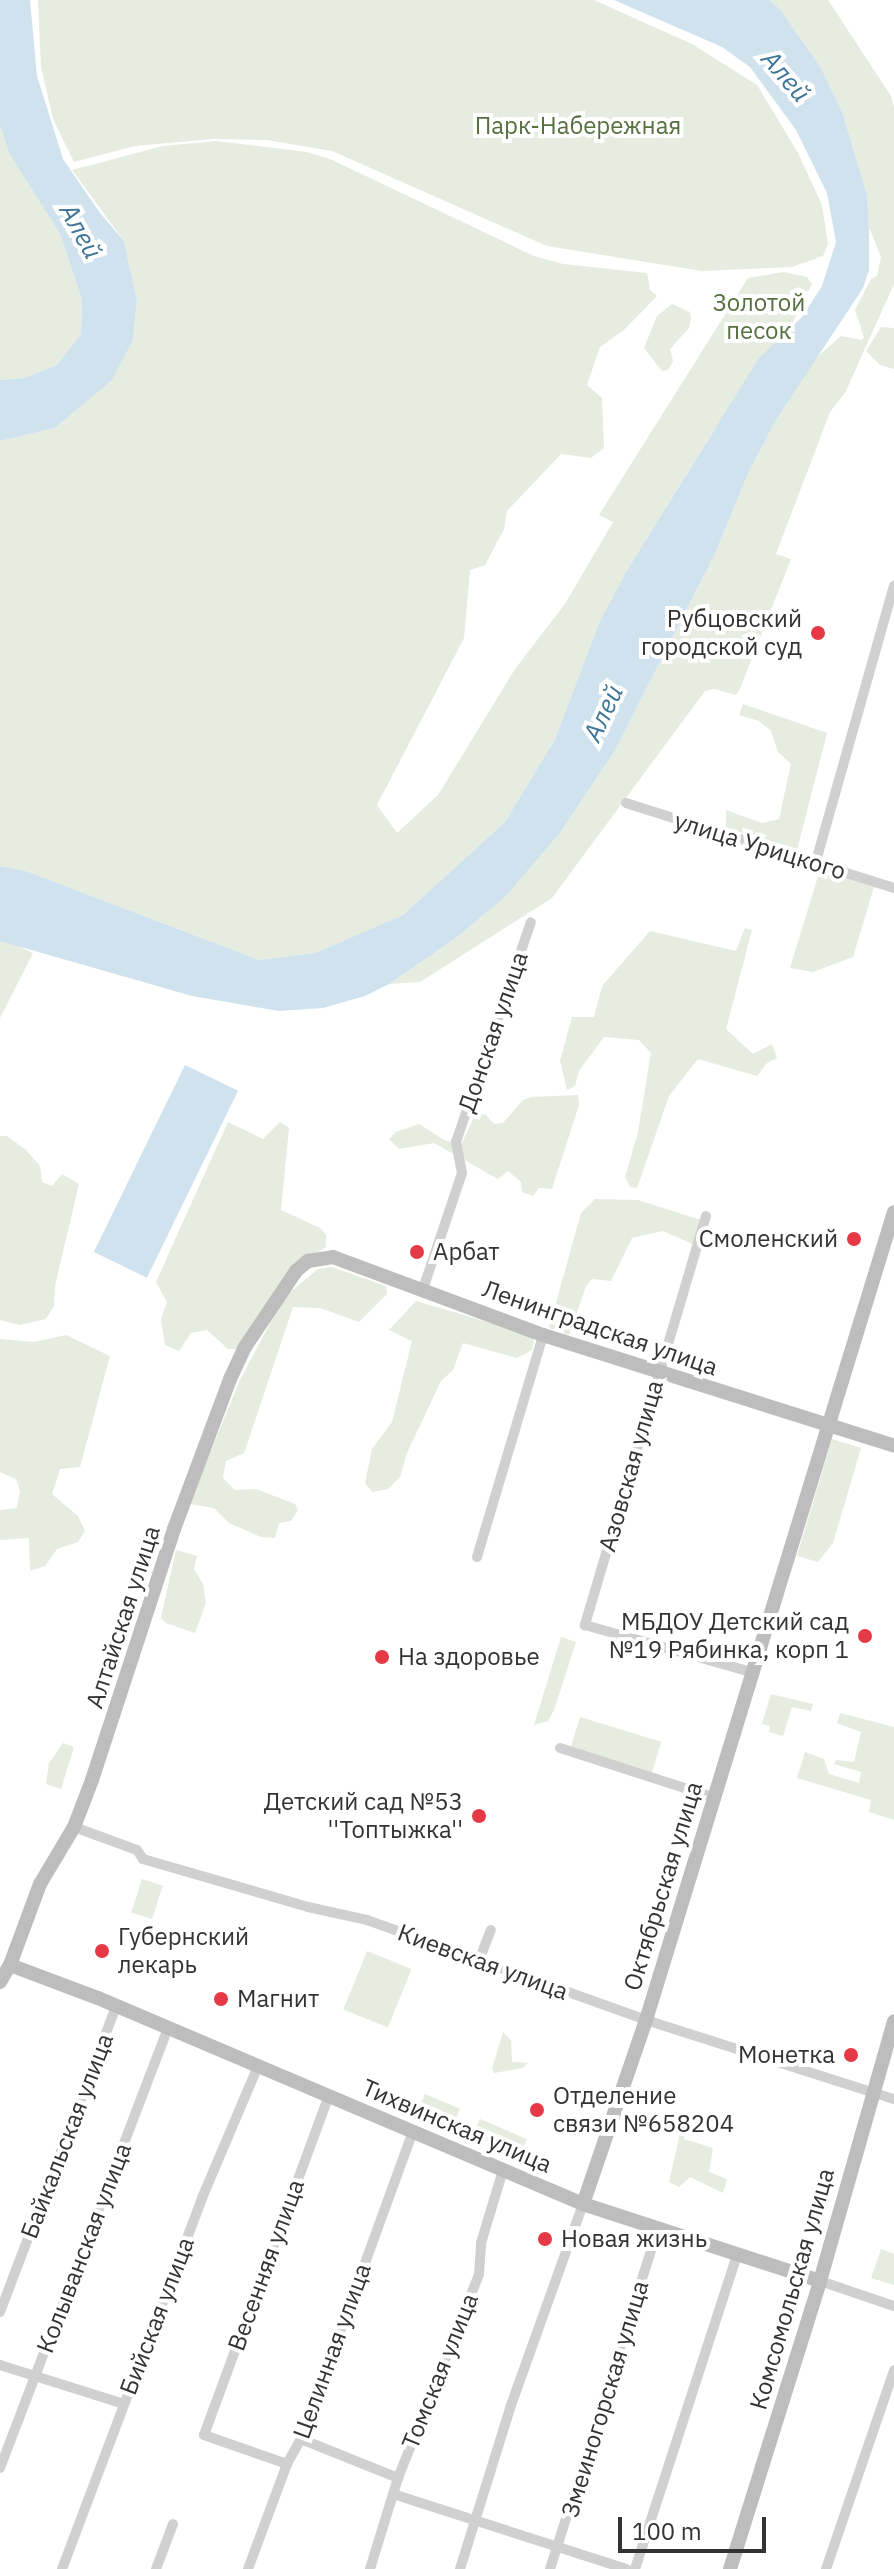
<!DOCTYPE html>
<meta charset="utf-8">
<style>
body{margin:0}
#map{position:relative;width:894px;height:2569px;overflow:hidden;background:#fff;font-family:"IBM Plex Sans",sans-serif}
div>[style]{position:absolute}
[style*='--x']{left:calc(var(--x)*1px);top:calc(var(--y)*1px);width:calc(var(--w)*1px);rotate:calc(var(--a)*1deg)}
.green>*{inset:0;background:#e6ecdf;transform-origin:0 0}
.water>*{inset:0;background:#cfe2ee;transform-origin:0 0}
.street>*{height:10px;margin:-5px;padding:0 5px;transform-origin:5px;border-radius:5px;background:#d0d0d0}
.secondary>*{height:14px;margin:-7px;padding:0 7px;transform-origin:7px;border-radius:7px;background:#bdbdbd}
.dots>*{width:22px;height:22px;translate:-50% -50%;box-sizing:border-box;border:4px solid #fff;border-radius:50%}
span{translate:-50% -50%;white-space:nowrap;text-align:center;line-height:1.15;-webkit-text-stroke:8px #fff;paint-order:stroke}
.park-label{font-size:24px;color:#56703f}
.poi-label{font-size:24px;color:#333}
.right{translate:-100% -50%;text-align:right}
.left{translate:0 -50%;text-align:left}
.street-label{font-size:24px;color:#333}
.water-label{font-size:26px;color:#3f7597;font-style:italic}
.scale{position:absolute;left:618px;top:2517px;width:148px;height:36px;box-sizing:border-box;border:4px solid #333;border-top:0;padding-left:10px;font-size:24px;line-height:28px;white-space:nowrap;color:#333;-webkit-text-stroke:6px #fff;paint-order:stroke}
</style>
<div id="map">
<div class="green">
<div style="clip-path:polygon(38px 0,594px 0,692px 44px,757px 85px,798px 153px,822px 205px,828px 244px,823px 256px,792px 267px,702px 271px,547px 246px,332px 151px,267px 140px,213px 139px,135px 146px,74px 162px,53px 119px,41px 67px)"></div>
<div style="clip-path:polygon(769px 0,828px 0,891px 96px,894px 108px,894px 284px,845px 393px,830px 412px,776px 554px,791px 559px,739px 691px,736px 695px,714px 689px,705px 691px,552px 898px,420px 982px,389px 984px,456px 938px,505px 897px,560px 833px,614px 752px,714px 556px,750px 469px,776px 420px,816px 358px,841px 336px,862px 340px,864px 337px,855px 310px,871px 279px,877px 276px,881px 257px,869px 227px,867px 195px,843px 114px,821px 68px,780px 9px)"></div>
<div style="clip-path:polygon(0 126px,9px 153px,60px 234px,82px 300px,81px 334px,57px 365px,24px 378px,0 380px)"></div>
<div style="clip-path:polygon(216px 141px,307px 152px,330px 159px,534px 256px,563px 264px,647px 273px,650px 290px,657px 296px,624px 330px,600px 347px,587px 385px,602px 398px,604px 448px,591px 458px,561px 454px,507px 511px,504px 529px,485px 565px,470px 570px,464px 638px,377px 805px,397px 833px,438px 795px,515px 669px,565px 604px,613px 522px,599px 515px,748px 278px,784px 272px,807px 277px,812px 284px,794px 320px,714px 430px,626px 572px,599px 623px,555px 739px,505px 822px,403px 915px,315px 953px,259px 960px,26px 871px,0 866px,0 441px,55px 428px,112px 379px,133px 340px,137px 301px,124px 241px,72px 170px,163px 146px)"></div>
<div style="clip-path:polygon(672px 304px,690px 312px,691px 318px,689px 328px,670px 349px,673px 361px,668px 370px,662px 371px,644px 348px,657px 316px)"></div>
<div style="clip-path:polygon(881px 327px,894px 328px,894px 369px,880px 365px,866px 351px)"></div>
<div style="clip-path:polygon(743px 704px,827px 733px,797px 850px,726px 828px,726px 810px,762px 823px,779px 819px,791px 764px,778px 752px,771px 731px,759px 721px,739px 715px)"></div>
<div style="clip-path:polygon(822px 863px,876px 880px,853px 957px,813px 972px,790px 968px)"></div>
<div style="clip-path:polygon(745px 928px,752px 930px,726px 1029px,753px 1054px,772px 1044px,777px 1058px,767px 1063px,757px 1076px,698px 1059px,669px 1096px,637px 1188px,630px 1187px,625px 1177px,638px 1132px,651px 1053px,639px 1040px,604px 1037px,579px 1071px,575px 1086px,567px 1090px,560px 1061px,572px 1017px,594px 1017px,602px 986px,650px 931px,736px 951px)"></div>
<div style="clip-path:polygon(6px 940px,33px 953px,0 1018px,0 941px)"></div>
<div style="clip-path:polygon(578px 1095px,579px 1105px,552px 1189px,539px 1188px,533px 1196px,522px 1192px,521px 1182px,508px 1171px,498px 1179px,434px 1143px,399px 1149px,389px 1139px,396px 1132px,419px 1124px,446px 1141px,462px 1143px,476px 1113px,486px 1115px,494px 1124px,503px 1123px,523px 1100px,532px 1097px)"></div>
<div style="clip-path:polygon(228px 1122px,263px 1139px,280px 1122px,289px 1128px,281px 1210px,320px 1228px,326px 1235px,326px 1247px,297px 1266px,238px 1349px,228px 1349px,207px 1330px,191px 1333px,179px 1351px,165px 1345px,161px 1319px,167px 1302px,156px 1282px)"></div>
<div style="clip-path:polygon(0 1136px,7px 1136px,26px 1150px,40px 1166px,42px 1182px,52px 1186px,62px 1174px,79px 1184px,55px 1286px,54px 1306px,46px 1319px,19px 1325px,0 1320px)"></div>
<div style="clip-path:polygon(595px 1199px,638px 1200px,701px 1220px,695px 1245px,663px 1231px,632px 1238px,611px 1281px,592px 1279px,586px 1286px,569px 1335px,549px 1328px,581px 1213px)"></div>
<div style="clip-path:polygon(332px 1267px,386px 1286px,387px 1294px,359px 1322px,320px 1308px,293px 1307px,244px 1453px,226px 1461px,223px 1478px,235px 1490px,256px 1489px,295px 1504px,298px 1510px,291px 1521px,279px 1523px,275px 1538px,261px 1537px,229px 1523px,214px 1508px,189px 1504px,240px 1380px,284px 1297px,318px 1269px)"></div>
<div style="clip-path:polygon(416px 1301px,532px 1335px,534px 1342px,532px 1350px,517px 1358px,463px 1343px,453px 1370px,441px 1381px,407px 1453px,400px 1477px,388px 1489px,372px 1492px,365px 1483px,372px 1449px,392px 1422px,412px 1341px,389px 1330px)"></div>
<div style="clip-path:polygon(66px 1335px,110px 1356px,80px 1467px,60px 1469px,52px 1494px,78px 1516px,85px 1531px,78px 1542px,57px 1549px,45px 1566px,30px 1571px,29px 1538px,0 1540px,0 1510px,17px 1508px,20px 1491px,16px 1479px,0 1472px,0 1339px,34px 1342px)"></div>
<div style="clip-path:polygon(832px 1439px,861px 1448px,833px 1543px,818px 1562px,797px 1556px)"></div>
<div style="clip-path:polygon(176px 1550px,197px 1556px,194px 1569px,203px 1584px,206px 1603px,195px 1633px,166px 1623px,161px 1618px)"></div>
<div style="clip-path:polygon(561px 1637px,576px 1642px,554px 1710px,548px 1721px,534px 1725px)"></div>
<div style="clip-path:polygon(771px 1694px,813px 1704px,811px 1711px,792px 1707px,783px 1736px,769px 1732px,770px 1726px,762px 1724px)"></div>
<div style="clip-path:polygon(840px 1713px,894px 1727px,894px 1820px,869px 1812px,871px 1800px,797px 1778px,805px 1752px,824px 1759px,829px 1774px,859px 1783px,861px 1772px,834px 1764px,836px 1760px,854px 1762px,861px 1732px,837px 1723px)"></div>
<div style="left:580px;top:1717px;width:85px;height:32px;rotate:17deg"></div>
<div style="clip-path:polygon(63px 1743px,74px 1747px,61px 1789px,46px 1784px,49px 1763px)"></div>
<div style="left:142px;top:1879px;width:22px;height:35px;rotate:18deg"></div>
<div style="left:367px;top:1951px;width:48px;height:63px;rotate:22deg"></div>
<div style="clip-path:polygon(503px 2032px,511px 2040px,512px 2062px,528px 2063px,523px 2068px,494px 2073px,492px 2069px)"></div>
<div style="left:425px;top:2094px;width:38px;height:21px;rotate:23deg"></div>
<div style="clip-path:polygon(686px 2118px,684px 2139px,713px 2148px,709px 2172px,727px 2179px,723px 2193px,690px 2177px,679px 2187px,669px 2182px,683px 2119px)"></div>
<div style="left:480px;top:2119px;width:51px;height:18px;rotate:23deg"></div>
<div style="clip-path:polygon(881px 2249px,894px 2254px,894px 2285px,871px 2278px)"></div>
</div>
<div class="water">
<div style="clip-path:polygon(0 0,30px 0,37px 76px,63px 159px,100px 213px,124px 241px,137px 301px,133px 340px,112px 380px,55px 428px,0 441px,0 380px,24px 378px,57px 365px,81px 334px,82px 300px,60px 234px,9px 153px,0 126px)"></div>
<div style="clip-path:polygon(614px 0,769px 0,780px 9px,821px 68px,843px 114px,867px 195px,869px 227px,869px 270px,863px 288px,776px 420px,750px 469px,714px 556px,614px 752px,560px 833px,505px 897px,456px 938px,389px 984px,365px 996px,323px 1008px,279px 1011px,192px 996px,0 941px,0 866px,26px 871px,259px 960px,315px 953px,403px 915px,505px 822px,555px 739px,599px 623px,626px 572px,759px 358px,802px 317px,822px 286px,836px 242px,827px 193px,796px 130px,750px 67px,722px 47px)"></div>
<div style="left:185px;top:1065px;width:59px;height:208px;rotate:26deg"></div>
</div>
<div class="street">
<div style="--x:626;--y:803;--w:281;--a:17.6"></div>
<div style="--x:816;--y:861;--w:286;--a:-74.2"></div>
<div style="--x:706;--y:1216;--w:427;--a:106.5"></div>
<div style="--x:585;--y:1625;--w:173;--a:15.8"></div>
<div style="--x:423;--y:1289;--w:122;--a:-71.4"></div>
<div style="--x:462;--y:1173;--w:32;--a:-101"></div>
<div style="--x:456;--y:1142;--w:232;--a:-71.2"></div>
<div style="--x:477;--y:1557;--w:232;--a:-73.4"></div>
<div style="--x:560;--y:1748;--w:161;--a:17.8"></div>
<div style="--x:74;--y:1827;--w:67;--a:20.1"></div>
<div style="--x:137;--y:1850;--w:11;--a:56"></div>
<div style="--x:143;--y:1859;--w:172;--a:16.2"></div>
<div style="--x:308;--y:1907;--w:60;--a:12.4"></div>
<div style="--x:367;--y:1920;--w:296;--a:19.7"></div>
<div style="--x:646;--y:2020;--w:260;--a:17.7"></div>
<div style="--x:480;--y:1958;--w:30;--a:-69"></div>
<div style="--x:820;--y:2281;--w:78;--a:18.7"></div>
<div style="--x:0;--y:2312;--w:327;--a:-69.2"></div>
<div style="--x:0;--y:2365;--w:130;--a:17.5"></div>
<div style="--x:301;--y:2439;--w:105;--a:21.9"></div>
<div style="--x:287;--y:2464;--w:88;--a:-160.7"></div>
<div style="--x:204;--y:2435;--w:362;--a:-69.8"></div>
<div style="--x:0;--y:2468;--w:471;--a:-69.1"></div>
<div style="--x:393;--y:2494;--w:245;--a:17.8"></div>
<div style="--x:62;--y:2569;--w:397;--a:-69.3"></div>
<div style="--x:202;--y:2198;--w:143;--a:-67"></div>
<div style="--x:156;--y:2569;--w:48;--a:-69.3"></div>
<div style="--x:248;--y:2569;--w:112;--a:-69.6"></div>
<div style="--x:287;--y:2464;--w:29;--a:-61"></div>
<div style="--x:301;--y:2439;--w:328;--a:-70"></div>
<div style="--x:370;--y:2569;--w:95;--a:-72.9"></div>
<div style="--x:398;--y:2478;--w:219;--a:-68.3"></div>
<div style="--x:479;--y:2274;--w:31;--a:-86"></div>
<div style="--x:481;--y:2243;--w:76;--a:-73.2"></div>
<div style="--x:460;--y:2569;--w:169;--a:-72.7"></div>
<div style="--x:510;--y:2408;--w:217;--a:-70.3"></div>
<div style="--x:550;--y:2569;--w:357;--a:-72.4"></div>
<div style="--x:635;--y:2569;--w:329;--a:-72"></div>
<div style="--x:826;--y:2569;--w:210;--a:-71.1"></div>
</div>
<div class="secondary">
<div style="--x:10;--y:1965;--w:94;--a:20.6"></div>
<div style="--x:98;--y:1998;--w:527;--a:23.01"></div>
<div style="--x:583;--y:2204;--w:249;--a:18"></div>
<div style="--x:0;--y:1982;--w:20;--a:-60"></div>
<div style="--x:10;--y:1965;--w:86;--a:-69.7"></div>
<div style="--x:40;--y:1884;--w:66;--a:-59.2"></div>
<div style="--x:74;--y:1827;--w:50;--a:-69"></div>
<div style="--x:92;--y:1780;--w:264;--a:-71.9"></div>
<div style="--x:174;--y:1529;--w:160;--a:-69.5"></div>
<div style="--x:230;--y:1379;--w:35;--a:-65"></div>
<div style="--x:245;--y:1347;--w:92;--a:-56.1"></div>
<div style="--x:296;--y:1271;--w:16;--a:-40"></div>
<div style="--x:308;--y:1261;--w:25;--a:-9"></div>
<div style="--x:333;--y:1257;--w:224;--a:20.4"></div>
<div style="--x:543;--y:1335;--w:368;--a:17.5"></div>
<div style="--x:583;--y:2204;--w:194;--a:-71.1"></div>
<div style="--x:646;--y:2020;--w:845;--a:-72.94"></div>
<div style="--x:730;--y:2569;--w:302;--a:-72.6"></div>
<div style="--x:820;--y:2281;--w:270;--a:-74.1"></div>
</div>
<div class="dots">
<div style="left:818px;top:633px;background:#e63946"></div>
<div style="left:854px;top:1239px;background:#e63946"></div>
<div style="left:417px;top:1252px;background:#e63946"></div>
<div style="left:865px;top:1636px;background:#e63946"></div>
<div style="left:382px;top:1657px;background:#e63946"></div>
<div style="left:479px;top:1816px;background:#e63946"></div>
<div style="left:102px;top:1951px;background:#e63946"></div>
<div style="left:221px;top:1999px;background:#e63946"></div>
<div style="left:851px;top:2055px;background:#e63946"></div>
<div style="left:537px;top:2110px;background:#e63946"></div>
<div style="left:545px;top:2239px;background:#e63946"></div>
</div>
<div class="park-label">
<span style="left:578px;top:126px">Парк-Набережная</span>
<span style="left:759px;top:317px">Золотой<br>песок</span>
</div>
<div class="poi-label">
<span class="right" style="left:802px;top:633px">Рубцовский<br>городской суд</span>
<span class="right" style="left:838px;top:1239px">Смоленский</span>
<span class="left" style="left:433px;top:1252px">Арбат</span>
<span class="right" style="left:849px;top:1636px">МБДОУ Детский сад<br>№19 Рябинка, корп 1</span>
<span class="left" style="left:398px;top:1657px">На здоровье</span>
<span class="right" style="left:463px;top:1816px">Детский сад №53<br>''Топтыжка''</span>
<span class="left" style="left:118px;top:1951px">Губернский<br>лекарь</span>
<span class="left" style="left:237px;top:1999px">Магнит</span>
<span class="right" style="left:835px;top:2055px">Монетка</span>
<span class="left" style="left:553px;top:2110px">Отделение<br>связи №658204</span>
<span class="left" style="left:561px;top:2239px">Новая жизнь</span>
</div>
<div class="street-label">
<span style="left:760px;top:846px;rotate:17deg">улица Урицкого</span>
<span style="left:493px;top:1032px;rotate:-71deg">Донская улица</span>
<span style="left:600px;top:1328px;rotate:19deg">Ленинградская улица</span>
<span style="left:631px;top:1466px;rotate:-74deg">Азовская улица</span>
<span style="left:123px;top:1617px;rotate:-72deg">Алтайская улица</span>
<span style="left:663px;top:1886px;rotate:-73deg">Октябрьская улица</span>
<span style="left:483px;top:1962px;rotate:20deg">Киевская улица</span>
<span style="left:457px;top:2126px;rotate:23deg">Тихвинская улица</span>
<span style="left:67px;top:2136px;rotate:-69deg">Байкальская улица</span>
<span style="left:84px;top:2248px;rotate:-69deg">Колыванская улица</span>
<span style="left:266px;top:2265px;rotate:-70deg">Весенняя улица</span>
<span style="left:792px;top:2289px;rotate:-74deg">Комсомольская улица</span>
<span style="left:157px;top:2316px;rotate:-69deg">Бийская улица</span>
<span style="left:332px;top:2351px;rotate:-70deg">Целинная улица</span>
<span style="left:440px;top:2371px;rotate:-68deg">Томская улица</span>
<span style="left:605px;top:2399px;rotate:-73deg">Змеиногорская улица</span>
</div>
<div class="water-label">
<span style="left:786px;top:76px;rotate:49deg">Алей</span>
<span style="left:81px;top:231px;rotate:61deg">Алей</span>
<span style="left:603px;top:713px;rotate:-65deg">Алей</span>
</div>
<div class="scale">100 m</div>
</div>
